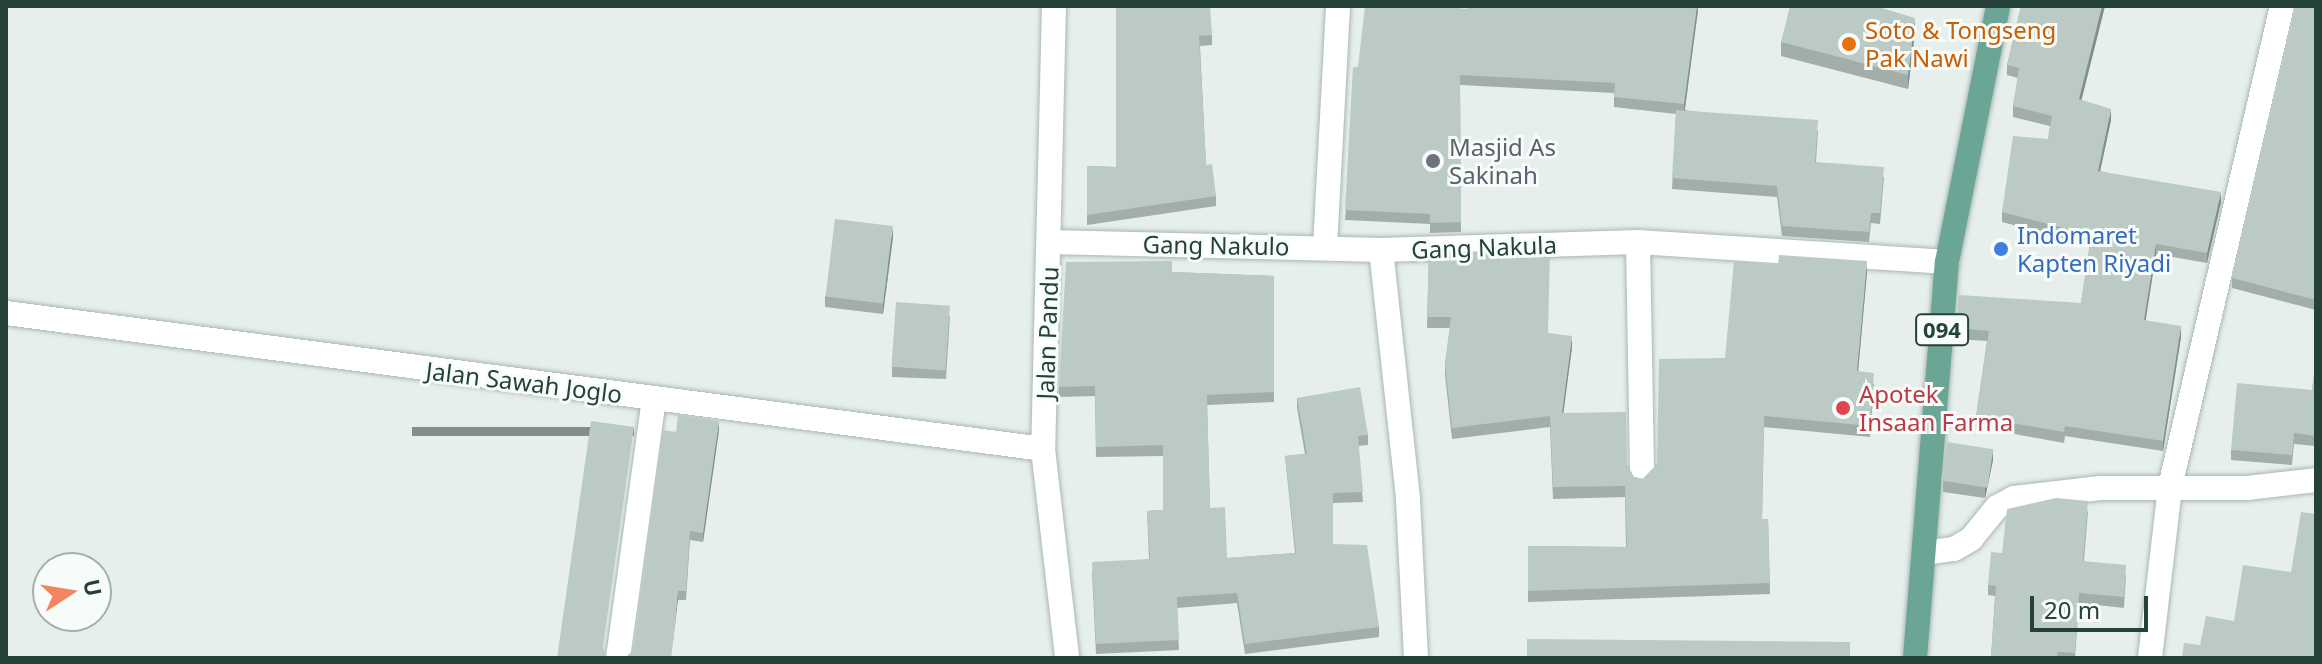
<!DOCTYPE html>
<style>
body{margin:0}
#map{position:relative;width:2322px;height:664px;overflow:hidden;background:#e6efeb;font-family:"Noto Sans",sans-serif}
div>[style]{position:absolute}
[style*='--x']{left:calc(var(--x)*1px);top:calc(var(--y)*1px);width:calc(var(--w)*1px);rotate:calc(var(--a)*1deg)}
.roads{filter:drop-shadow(0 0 2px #a8b8b2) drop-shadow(0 0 2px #a8b8b2)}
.minor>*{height:24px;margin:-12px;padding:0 12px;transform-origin:12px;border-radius:12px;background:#fff}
.major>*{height:24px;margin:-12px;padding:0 12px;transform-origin:12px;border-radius:12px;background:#6aa596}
.wall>*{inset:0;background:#a1aea9}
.shaded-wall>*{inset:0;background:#838d89;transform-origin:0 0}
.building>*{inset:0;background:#bbcac4;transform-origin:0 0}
.dots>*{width:22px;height:22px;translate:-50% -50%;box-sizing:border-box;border:4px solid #f7fbf9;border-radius:50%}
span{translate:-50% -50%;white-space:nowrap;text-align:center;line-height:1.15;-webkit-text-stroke:6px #f7fbf9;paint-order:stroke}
.shield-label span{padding:2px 6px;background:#f7fbf9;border:2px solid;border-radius:6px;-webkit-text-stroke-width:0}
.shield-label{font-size:22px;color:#24423a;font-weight:700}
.food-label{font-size:24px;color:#c56008}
.left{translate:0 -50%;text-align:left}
.worship-label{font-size:24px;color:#5b616d}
.shop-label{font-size:24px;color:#366cbe}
.street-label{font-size:24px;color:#24423a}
.health-label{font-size:24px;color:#be3a42}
.frame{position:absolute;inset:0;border:8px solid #24423a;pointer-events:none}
.north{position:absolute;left:32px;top:552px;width:80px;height:80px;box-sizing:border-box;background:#f7fbf9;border:2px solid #a3b1ad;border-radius:50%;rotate:78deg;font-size:22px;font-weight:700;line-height:32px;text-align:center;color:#24423a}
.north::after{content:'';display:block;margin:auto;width:28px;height:36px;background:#f4845f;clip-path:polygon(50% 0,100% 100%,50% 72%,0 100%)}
.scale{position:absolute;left:2030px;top:596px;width:118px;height:36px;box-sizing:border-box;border:4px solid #24423a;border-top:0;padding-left:10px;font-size:24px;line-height:28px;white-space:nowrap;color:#24423a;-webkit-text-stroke:6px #f7fbf9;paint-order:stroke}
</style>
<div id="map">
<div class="roads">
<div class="minor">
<div style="--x:1054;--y:6;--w:443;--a:91.4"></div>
<div style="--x:1043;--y:449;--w:210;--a:83.4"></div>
<div style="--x:1051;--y:242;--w:330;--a:1.4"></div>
<div style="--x:1638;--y:242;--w:233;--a:89"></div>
<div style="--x:1325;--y:247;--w:241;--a:-86.9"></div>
<div style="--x:6;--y:313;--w:1046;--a:7.47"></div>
<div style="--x:1924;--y:553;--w:30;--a:-8"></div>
<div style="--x:1954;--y:549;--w:20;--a:-30"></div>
<div style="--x:1971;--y:539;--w:41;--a:-50.9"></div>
<div style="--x:1997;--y:507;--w:19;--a:-28"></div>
<div style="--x:2014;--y:498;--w:87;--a:-6.6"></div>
<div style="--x:2100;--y:488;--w:147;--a:0"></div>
<div style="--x:2247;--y:488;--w:69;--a:-6.6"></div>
<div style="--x:618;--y:658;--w:262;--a:-82.1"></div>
<div style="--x:1416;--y:658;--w:160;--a:-92.9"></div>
<div style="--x:1408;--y:498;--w:249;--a:-96.2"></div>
<div style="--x:1381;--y:250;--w:257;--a:-1.8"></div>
<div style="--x:1638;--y:242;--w:310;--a:3.7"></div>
<div style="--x:2150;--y:658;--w:172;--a:-83.3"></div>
<div style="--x:2170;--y:487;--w:494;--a:-76.9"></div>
</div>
<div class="major">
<div style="--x:1915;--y:658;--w:397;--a:-85.4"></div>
<div style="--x:1947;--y:262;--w:261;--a:-78.7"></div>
</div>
</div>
<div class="wall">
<div style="clip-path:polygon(1116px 6px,1212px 35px,1212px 45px,1200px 46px,1206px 165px,1216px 196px,1216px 206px,1087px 225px,1087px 166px,1116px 167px)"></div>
<div style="clip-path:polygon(1698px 6px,1685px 110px,1818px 131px,1816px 162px,1884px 177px,1880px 224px,1871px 223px,1869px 242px,1782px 236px,1777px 197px,1672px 189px,1676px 114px,1614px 107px,1614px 93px,1460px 85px,1461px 232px,1430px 233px,1430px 224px,1345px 220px,1358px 67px,1467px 9px)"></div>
<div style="clip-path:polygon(2021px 6px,2105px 6px,2081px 100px,2111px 120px,2100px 171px,2221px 202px,2207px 263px,2156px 254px,2145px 321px,2181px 337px,2163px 451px,2065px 436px,2064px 443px,1976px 427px,1976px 417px,1987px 341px,1956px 339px,1956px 328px,2081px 303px,2090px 245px,2002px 222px,2002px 212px,2048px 139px,2050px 126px,2013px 117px,2013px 106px,2018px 78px,2007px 75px,2007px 65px)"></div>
<div style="clip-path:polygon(2316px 6px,2316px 310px,2232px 288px,2232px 278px)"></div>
<div style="clip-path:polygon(1915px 32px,1908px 89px,1781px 56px,1781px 42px)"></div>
<div style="clip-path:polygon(893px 237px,883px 314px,825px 307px,825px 296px)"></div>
<div style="clip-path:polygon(1429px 252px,1548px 333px,1572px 347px,1563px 413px,1627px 465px,1634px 477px,1643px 479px,1657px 464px,1725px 358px,1867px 272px,1858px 372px,1874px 384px,1870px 437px,1764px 427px,1762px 519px,1768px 519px,1770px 594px,1528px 602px,1528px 546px,1626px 547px,1625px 497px,1553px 499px,1550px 427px,1452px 439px,1445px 375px,1445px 364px,1450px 328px,1427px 328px)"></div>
<div style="clip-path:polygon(1172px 272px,1274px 276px,1274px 402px,1207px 405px,1210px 508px,1227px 558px,1295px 553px,1285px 456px,1305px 454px,1297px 408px,1297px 398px,1368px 435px,1368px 445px,1358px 446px,1363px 502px,1333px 503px,1333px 544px,1379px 627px,1379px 637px,1245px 654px,1237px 603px,1177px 608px,1179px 650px,1096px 654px,1092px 572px,1149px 559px,1147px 511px,1163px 510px,1163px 456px,1096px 457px,1095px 396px,1059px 397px,1059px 387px)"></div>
<div style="clip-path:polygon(950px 316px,946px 379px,892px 377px,892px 367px)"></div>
<div style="clip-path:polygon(2316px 361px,2316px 446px,2294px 444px,2292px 465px,2231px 460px,2231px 450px,2312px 390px)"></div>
<div style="clip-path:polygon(719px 430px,703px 542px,690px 540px,686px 600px,678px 600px,633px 651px)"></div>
<div style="clip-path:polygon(1993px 460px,1985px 498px,1943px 492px,1943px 481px)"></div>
<div style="clip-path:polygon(2088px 511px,2084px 561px,2126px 575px,2124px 608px,2079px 603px,2075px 658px,1991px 658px,1995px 596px,1988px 595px,1988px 585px)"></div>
</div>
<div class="shaded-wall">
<div style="clip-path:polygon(1697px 6px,1698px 11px,1684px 115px,1684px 104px)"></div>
<div style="clip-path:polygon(2102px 6px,2105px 6px,2079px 110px,2079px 99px)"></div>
<div style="clip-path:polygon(1915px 18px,1915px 32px,1908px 89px,1908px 75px)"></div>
<div style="clip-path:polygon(2111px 109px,2111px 120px,2098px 181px,2098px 171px)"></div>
<div style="clip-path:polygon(2221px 192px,2221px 202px,2207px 263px,2207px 253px)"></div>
<div style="clip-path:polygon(893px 226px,893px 237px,883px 314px,883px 304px)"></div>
<div style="clip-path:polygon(2156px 244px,2156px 254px,2144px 331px,2144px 320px)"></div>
<div style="clip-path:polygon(1867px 261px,1867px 272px,1857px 383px,1857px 371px)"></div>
<div style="clip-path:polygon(2181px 326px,2181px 337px,2163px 451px,2163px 441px)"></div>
<div style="clip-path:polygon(1572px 336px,1572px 347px,1562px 424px,1562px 413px)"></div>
<div style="clip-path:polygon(719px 421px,719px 430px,703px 542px,703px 533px)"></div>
<div style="left:634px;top:427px;width:9px;height:222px;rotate:90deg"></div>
<div style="clip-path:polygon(1993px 449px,1993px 460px,1985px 498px,1985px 488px)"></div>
<div style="clip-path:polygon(678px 591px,678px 600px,671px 658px)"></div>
</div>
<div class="building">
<div style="clip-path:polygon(1116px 6px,1210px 6px,1212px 35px,1199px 36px,1206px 165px,1212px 164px,1216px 196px,1087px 215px,1087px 166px,1116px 167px)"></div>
<div style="clip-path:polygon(1365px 6px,1438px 6px,1467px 9px,1467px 6px,1697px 6px,1684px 104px,1614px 97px,1615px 83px,1460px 75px,1461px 222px,1430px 223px,1430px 214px,1345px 210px,1353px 67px,1358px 67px)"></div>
<div style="clip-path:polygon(1790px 6px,1875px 6px,1915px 18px,1908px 75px,1781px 42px)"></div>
<div style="clip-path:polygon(2021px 6px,2102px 6px,2079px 99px,2111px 109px,2098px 171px,2221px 192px,2207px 253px,2156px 244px,2144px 320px,2181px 326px,2163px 441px,2065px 426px,2064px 432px,1976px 417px,1989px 331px,1956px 328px,1959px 295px,2081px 303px,2091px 235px,2002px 212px,2013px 136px,2048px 139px,2052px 116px,2013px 106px,2019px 68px,2007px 65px)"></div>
<div style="clip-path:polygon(2296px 6px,2316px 6px,2316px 300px,2232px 278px)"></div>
<div style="clip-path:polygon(1676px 110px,1818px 120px,1815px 162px,1884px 167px,1880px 213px,1871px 213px,1869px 232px,1782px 226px,1777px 186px,1672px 178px)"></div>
<div style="left:835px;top:219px;width:58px;height:78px;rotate:7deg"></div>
<div style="clip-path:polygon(1550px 250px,1548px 333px,1572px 336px,1562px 413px,1626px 412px,1627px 465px,1634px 477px,1643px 479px,1657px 464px,1659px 359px,1725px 358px,1734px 261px,1778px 265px,1779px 255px,1867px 261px,1857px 371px,1874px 373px,1870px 426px,1764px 416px,1762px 519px,1768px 519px,1770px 583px,1528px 591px,1528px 546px,1627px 547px,1625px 486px,1553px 487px,1550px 416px,1452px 428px,1445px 364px,1451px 317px,1427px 317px,1429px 252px)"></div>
<div style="clip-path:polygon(1172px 261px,1172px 272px,1274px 276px,1274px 392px,1207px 395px,1210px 508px,1225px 507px,1227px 558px,1296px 553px,1285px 456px,1307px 454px,1297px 398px,1360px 387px,1368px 435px,1358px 436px,1363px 492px,1333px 493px,1333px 544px,1367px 545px,1379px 627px,1245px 644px,1237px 593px,1177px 597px,1179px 640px,1096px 644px,1092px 562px,1150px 559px,1147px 511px,1163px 510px,1163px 445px,1096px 447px,1095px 386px,1059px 387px,1066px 262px)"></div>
<div style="left:896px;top:302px;width:54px;height:65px;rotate:4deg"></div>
<div style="clip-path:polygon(2316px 361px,2316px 436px,2294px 433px,2292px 455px,2231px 450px,2237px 383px,2312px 390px)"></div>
<div style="clip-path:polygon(678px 415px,719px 421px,703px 533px,690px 531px,686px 591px,678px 591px,671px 658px,624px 658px,633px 651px,663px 430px,676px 432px)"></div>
<div style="clip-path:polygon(591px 421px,634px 427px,603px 647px,607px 658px,557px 658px)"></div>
<div style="left:1947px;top:442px;width:47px;height:39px;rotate:9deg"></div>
<div style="clip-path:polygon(2056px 498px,2088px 501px,2083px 561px,2126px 565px,2124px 597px,2079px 593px,2075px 653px,2058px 652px,2057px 658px,1991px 658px,1996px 586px,1988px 585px,1991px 552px,2002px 553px,2007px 509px)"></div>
<div style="clip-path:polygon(2301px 512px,2316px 514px,2316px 658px,2182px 658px,2184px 643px,2200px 645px,2206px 616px,2234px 621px,2243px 565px,2291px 572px)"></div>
<div style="clip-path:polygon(1527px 639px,1850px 642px,1850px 658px,1527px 658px)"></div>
</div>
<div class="dots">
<div style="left:1849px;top:44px;background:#e8710a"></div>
<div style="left:1433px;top:161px;background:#6b7280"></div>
<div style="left:2001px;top:249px;background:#3f7fe0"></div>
<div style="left:1843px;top:408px;background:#e0444e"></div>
</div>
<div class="shield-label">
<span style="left:1942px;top:330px">094</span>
</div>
<div class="food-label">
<span class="left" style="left:1865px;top:44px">Soto &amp; Tongseng<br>Pak Nawi</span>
</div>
<div class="worship-label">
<span class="left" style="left:1449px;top:161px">Masjid As<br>Sakinah</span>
</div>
<div class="shop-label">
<span class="left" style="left:2017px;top:249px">Indomaret<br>Kapten Riyadi</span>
</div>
<div class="street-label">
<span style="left:1216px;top:245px;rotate:1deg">Gang Nakulo</span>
<span style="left:1484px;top:247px;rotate:-2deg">Gang Nakula</span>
<span style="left:1047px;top:333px;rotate:-88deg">Jalan Pandu</span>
<span style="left:524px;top:382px;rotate:7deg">Jalan Sawah Joglo</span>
</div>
<div class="health-label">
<span class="left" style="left:1859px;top:408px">Apotek<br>Insaan Farma</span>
</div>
<div class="frame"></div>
<div class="north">U</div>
<div class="scale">20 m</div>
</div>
